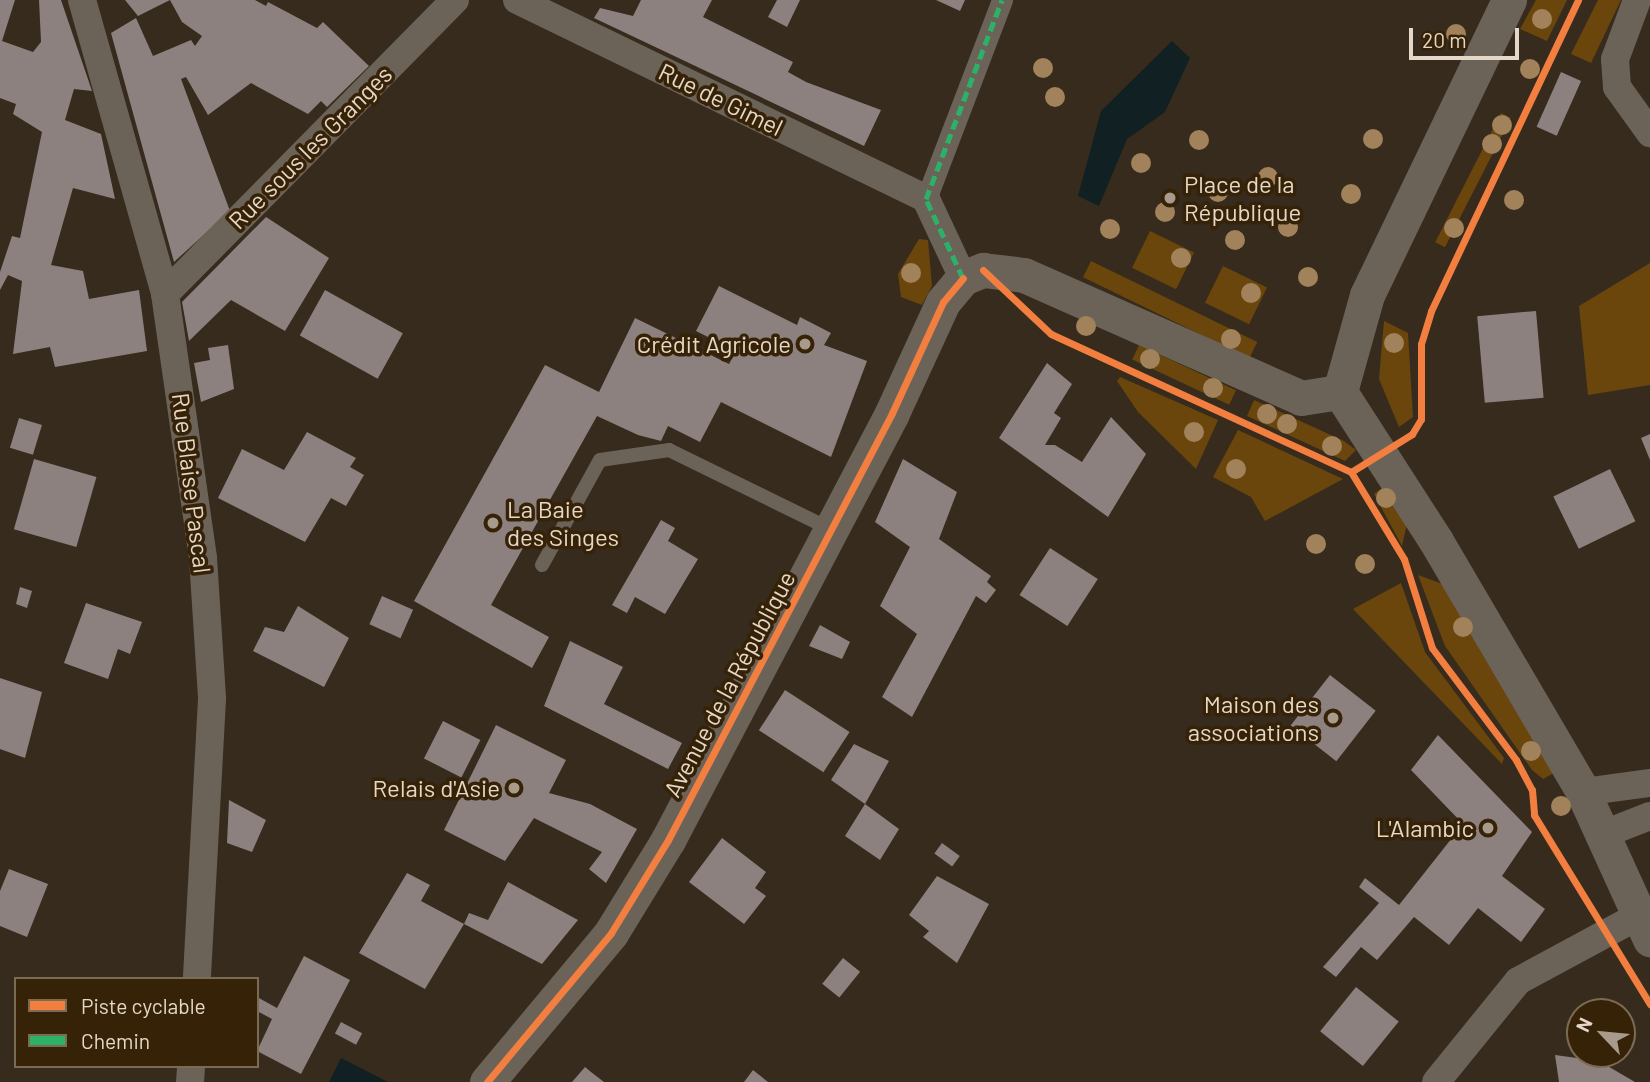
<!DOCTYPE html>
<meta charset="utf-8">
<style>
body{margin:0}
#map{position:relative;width:1650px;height:1082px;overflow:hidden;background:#362b1c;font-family:Barlow,sans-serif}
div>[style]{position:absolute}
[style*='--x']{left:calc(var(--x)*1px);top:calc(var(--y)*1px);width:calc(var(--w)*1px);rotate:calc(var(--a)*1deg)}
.green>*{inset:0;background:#6a460d;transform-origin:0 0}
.water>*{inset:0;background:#112022}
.building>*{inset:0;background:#8d817f;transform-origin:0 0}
.service>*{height:14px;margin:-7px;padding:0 7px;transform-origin:7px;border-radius:7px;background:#6b6258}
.pedestrian>*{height:21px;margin:-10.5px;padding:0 10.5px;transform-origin:10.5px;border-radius:10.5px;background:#6b6258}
.minor>*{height:28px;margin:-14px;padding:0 14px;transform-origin:14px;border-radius:14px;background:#6b6258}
.tertiary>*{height:35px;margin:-17.5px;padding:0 17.5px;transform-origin:17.5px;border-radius:17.5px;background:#6b6258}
.quiet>*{height:5px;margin-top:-2.5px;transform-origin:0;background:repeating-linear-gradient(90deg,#2db169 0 10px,transparent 0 15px)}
.cycleway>*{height:7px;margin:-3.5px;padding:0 3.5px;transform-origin:3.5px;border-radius:3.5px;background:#f27e40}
.trees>*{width:20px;height:20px;margin:-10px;border-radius:50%;background:#a1825b}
.dots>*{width:19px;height:19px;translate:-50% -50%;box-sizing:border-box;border:4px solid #362207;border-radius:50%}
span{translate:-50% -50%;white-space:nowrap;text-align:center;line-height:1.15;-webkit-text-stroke:7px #362207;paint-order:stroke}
.street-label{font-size:24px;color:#e5d8c8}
.poi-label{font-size:24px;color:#e5d8c8}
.left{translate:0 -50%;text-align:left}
.right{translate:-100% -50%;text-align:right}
.legend{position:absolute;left:14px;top:977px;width:245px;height:91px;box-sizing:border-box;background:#362207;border:2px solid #7c6b54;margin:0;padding:9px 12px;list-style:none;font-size:21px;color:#e5d8c8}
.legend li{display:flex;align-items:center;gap:14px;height:35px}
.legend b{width:35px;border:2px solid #7c6b54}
.north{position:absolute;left:1566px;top:998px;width:70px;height:70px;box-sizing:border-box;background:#362207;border:2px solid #7c6b54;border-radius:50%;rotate:296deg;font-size:19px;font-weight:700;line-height:28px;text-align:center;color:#e5d8c8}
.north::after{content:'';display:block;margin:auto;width:24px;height:32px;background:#a89b8c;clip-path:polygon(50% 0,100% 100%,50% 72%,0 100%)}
.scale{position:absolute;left:1409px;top:28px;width:110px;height:32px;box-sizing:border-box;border:4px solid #e5d8c8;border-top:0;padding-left:9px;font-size:21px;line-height:24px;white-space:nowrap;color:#e5d8c8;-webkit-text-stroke:5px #362207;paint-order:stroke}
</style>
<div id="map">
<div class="green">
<div style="clip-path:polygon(1536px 0,1567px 0,1547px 41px,1520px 29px)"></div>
<div style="clip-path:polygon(1598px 0,1621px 0,1591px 63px,1571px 54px)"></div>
<div style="left:1501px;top:113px;width:11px;height:145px;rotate:27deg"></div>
<div style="left:1150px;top:231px;width:49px;height:41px;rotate:26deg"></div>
<div style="clip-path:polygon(919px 239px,928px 240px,932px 286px,922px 305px,901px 297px,898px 274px)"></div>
<div style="left:1091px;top:261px;width:185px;height:18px;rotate:26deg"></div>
<div style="clip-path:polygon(1650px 263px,1650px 385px,1588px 395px,1579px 306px)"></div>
<div style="left:1223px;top:266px;width:49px;height:41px;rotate:26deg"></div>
<div style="clip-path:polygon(1384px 321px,1408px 333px,1413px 417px,1399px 427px,1379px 379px)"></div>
<div style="left:1139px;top:345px;width:107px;height:16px;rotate:25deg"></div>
<div style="clip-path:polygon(1120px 377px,1218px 420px,1196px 469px,1138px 412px,1117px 381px)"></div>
<div style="clip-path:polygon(1254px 400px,1344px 441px,1356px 450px,1345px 461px,1247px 416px)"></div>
<div style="clip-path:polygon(1238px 430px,1343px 479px,1265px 521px,1251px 497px,1213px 477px)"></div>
<div style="clip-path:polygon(1387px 484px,1407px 524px,1402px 546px,1374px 494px)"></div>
<div style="clip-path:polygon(1418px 575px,1448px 586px,1554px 773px,1543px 779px,1532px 770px,1445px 646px)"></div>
<div style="clip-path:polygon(1401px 583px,1425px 652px,1504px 758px,1502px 764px,1353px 609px)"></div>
</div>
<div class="water">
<div style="clip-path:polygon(1172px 41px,1190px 58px,1165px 112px,1127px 139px,1099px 206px,1078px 196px,1101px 111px)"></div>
<div style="clip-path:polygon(341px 1058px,388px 1082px,329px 1082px)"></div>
</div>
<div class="building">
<div style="clip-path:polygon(0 0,15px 0,2px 41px,33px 52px,41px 42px,39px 0,61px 0,92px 91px,74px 89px,65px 120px,101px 134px,115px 199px,73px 188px,51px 265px,83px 271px,89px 299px,139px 290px,147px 351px,55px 367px,50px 347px,13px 354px,22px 281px,8px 275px,0 290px,0 272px,12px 236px,20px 238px,42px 132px,13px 114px,16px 104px,0 98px)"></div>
<div style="clip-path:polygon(125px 0,255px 0,266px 6px,268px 2px,317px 28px,323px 22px,369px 66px,327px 107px,321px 101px,308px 114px,251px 83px,208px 115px,186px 77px,181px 79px,230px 211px,174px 262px,111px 33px,136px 18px,153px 56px,191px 40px,195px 46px,202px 36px,182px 22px,170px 0,138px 16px)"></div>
<div style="clip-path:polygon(641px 0,712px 0,703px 17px,793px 62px,788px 72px,806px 82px,881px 110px,864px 146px,594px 18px,600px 8px,633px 16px)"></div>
<div style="clip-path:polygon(777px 0,800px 0,787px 27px,768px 17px)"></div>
<div style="clip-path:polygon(936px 0,965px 0,960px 11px)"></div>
<div style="left:1561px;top:72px;width:22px;height:60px;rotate:24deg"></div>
<div style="clip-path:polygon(266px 217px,329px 258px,285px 331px,231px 300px,189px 341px,182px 302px)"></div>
<div style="clip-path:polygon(719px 286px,797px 325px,800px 317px,831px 333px,824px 345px,867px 361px,831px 457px,721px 402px,700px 442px,668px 426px,661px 441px,638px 435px,597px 416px,491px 605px,549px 637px,532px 668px,414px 601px,545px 365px,599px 392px,635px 318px,729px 364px,736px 351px,696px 331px)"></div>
<div style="left:325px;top:290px;width:89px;height:52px;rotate:29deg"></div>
<div style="left:1536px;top:311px;width:87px;height:59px;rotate:85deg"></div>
<div style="clip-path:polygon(228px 345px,234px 389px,201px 402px,194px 363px,210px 360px,208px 348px)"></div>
<div style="clip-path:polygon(1047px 363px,1072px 384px,1054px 413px,1061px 418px,1045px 445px,1055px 445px,1082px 462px,1111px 417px,1146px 454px,1108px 517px,999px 438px)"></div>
<div style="left:19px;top:418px;width:24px;height:31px;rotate:17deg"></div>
<div style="clip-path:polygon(307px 432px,356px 458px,350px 467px,364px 475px,346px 506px,331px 498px,305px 542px,218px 498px,242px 449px,284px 470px)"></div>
<div style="clip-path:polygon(1650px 434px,1650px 460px,1641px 438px)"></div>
<div style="left:34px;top:459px;width:65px;height:73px;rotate:16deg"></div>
<div style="clip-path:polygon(903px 459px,957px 492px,939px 539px,991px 576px,987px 582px,996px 590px,986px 603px,976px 596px,912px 717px,882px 697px,917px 634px,880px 606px,910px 547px,875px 522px)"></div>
<div style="left:1610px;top:469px;width:58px;height:63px;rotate:64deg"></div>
<div style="clip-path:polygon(661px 520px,675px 528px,668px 541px,698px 559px,665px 614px,635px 597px,627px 613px,612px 605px)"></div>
<div style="left:1050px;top:548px;width:57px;height:56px;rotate:33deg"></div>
<div style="clip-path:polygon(20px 587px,32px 591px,27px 608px,16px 604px)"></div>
<div style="left:382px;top:596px;width:34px;height:31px;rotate:24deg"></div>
<div style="clip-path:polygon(86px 603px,142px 622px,130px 654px,118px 649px,108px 679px,64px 663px)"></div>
<div style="clip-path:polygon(298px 606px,349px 638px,324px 687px,253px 651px,265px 627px,284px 632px)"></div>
<div style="clip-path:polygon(820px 625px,850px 642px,842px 659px,809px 646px)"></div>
<div style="clip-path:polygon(570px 641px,623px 667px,604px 704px,682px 743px,668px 769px,544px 706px)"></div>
<div style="left:1330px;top:675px;width:58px;height:64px;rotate:38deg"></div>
<div style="clip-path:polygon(0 678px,42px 692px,25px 758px,0 749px)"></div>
<div style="left:785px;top:690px;width:77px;height:48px;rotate:33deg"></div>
<div style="left:443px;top:721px;width:42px;height:42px;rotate:27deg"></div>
<div style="clip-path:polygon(496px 725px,566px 760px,549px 793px,590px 804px,637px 829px,606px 883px,589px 869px,602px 852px,534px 818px,505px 861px,444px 830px)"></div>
<div style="clip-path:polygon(1438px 735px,1532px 832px,1502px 876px,1545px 909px,1521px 942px,1478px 908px,1449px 945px,1414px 917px,1377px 960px,1361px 947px,1336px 977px,1323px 967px,1379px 903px,1359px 887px,1365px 878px,1399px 905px,1463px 824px,1411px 770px)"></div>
<div style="clip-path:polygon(854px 744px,889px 761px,865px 804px,899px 829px,880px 860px,845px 836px,865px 804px,831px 780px)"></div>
<div style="clip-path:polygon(229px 800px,266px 820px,252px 852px,227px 843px)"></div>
<div style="clip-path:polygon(722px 838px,766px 872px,755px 888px,766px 896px,744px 924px,689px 882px)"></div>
<div style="left:942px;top:843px;width:22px;height:13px;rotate:36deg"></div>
<div style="clip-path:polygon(9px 869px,48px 884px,27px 937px,0 926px,0 891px)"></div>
<div style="clip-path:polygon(407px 873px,430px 885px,421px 901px,464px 924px,469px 913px,488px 920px,508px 882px,578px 920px,542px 964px,464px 924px,425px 989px,359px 953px)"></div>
<div style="clip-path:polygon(937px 876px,989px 904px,957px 963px,923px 937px,929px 931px,909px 915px)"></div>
<div style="clip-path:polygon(304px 956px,350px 980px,301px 1074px,257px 1051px,272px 1019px,257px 1011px,257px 997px,277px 1008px)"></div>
<div style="left:843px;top:958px;width:22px;height:33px;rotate:39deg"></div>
<div style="left:1356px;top:987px;width:55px;height:57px;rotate:39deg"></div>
<div style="left:341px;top:1022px;width:24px;height:13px;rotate:28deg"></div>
<div style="clip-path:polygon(1555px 1055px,1599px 1061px,1635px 1082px,1559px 1082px)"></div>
<div style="clip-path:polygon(585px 1067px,591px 1072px,604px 1082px,572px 1082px)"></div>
<div style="clip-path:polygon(753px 1070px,768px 1082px,744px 1082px)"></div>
</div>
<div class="service">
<div style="--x:542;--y:565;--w:120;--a:-61.1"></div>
<div style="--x:600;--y:460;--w:70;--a:-8.2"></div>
<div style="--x:669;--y:450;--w:179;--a:26.1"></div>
</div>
<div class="pedestrian">
<div style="--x:926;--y:199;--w:213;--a:-69.1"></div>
</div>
<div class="minor">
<div style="--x:82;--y:0;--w:305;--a:74.2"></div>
<div style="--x:165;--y:294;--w:267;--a:81.8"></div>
<div style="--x:203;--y:558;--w:141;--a:86.3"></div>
<div style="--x:212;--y:699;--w:280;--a:93.1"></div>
<div style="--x:517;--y:0;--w:455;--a:25.9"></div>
<div style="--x:926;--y:199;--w:87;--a:64.9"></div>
<div style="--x:1637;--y:0;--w:63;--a:110.4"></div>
<div style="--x:1615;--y:59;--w:28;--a:86"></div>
<div style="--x:1617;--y:87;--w:57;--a:54.3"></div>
<div style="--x:165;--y:294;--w:413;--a:-45.4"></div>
<div style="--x:1583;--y:792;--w:68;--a:-7.7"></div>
<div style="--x:1604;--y:834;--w:49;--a:-21.4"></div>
<div style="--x:190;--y:1082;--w:16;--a:-86"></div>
<div style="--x:1436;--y:1082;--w:130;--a:-50.9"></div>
<div style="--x:1518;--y:981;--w:136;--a:-28.4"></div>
</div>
<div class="tertiary">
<div style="--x:1509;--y:0;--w:327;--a:115.7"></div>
<div style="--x:1367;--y:295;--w:101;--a:105.6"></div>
<div style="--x:1340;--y:392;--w:177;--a:57.2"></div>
<div style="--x:1436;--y:541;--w:291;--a:59.6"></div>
<div style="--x:1583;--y:792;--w:162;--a:65.5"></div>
<div style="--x:487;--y:1082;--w:194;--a:-50.2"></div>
<div style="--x:611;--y:933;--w:109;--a:-58.5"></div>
<div style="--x:668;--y:840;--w:482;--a:-62.3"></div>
<div style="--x:892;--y:413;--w:122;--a:-65.3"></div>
<div style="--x:943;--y:302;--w:31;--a:-50"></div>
<div style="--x:963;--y:278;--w:22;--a:-22"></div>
<div style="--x:983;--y:270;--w:41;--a:7"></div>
<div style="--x:1024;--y:275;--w:303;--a:23.9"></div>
<div style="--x:1301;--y:398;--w:39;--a:-9"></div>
</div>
<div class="quiet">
<div style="--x:963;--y:278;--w:87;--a:-115.1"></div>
<div style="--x:926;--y:199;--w:213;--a:-69.1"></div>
</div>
<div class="cycleway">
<div style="--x:983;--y:270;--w:93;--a:43.3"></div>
<div style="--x:1051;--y:334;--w:330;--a:24.7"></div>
<div style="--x:1351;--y:472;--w:102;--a:58.7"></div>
<div style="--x:1404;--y:559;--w:93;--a:72.5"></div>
<div style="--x:1432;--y:648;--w:140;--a:53.1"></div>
<div style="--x:1516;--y:760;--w:34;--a:62"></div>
<div style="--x:1532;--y:790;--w:25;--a:85"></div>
<div style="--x:1534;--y:815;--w:222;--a:58.5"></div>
<div style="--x:1351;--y:472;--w:72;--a:-31.9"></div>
<div style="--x:1412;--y:434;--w:17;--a:-59"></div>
<div style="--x:1421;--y:419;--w:75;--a:-90"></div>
<div style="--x:1421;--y:344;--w:34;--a:-73"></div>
<div style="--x:1431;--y:311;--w:344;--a:-64.7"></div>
<div style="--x:487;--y:1082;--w:194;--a:-50.2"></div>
<div style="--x:611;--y:933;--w:109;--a:-58.5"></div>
<div style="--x:668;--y:840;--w:482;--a:-62.3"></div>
<div style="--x:892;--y:413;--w:122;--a:-65.3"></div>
<div style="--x:943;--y:302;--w:31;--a:-50"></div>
</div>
<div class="trees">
<div style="left:1542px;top:19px"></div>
<div style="left:1456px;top:34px"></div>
<div style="left:1043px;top:68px"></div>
<div style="left:1530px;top:69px"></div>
<div style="left:1055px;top:97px"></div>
<div style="left:1502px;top:125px"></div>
<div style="left:1373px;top:139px"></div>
<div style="left:1199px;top:140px"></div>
<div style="left:1492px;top:144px"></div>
<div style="left:1141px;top:163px"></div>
<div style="left:1268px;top:177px"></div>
<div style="left:1218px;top:192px"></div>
<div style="left:1351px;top:194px"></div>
<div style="left:1514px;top:200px"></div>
<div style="left:1165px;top:212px"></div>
<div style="left:1288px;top:227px"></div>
<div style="left:1454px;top:228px"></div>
<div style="left:1110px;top:229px"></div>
<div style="left:1235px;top:240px"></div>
<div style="left:1181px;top:258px"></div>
<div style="left:911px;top:273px"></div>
<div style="left:1308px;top:277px"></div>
<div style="left:1251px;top:293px"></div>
<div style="left:1086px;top:326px"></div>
<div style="left:1231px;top:339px"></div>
<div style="left:1394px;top:343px"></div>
<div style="left:1150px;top:359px"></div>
<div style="left:1213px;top:388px"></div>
<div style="left:1267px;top:414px"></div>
<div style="left:1287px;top:424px"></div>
<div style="left:1194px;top:432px"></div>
<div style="left:1332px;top:446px"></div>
<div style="left:1236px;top:469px"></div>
<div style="left:1386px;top:498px"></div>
<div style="left:1316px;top:544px"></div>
<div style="left:1365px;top:564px"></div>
<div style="left:1463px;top:627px"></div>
<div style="left:1531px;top:751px"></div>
<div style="left:1561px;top:806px"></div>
</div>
<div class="dots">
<div style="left:1170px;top:198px;background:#a89b8c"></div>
<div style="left:805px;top:344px;background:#a89b8c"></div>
<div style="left:493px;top:523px;background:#a89b8c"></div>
<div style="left:1333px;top:718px;background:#a89b8c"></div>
<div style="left:514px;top:788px;background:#a89b8c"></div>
<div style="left:1488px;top:828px;background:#a89b8c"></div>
</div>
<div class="street-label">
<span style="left:721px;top:99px;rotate:26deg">Rue de Gimel</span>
<span style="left:310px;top:147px;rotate:-45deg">Rue sous les Granges</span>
<span style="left:192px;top:483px;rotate:83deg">Rue Blaise Pascal</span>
<span style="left:729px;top:684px;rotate:-62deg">Avenue de la République</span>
</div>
<div class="poi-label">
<span class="left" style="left:1184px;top:198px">Place de la<br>République</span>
<span class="right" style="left:791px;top:344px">Crédit Agricole</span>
<span class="left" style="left:507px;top:523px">La Baie<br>des Singes</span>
<span class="right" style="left:1319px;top:718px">Maison des<br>associations</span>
<span class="right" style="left:500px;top:788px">Relais d'Asie</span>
<span class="right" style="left:1474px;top:828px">L'Alambic</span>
</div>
<ul class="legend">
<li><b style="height:9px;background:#f27e40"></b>Piste cyclable</li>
<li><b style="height:9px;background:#2db169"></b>Chemin</li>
</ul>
<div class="north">N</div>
<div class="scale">20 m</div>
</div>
